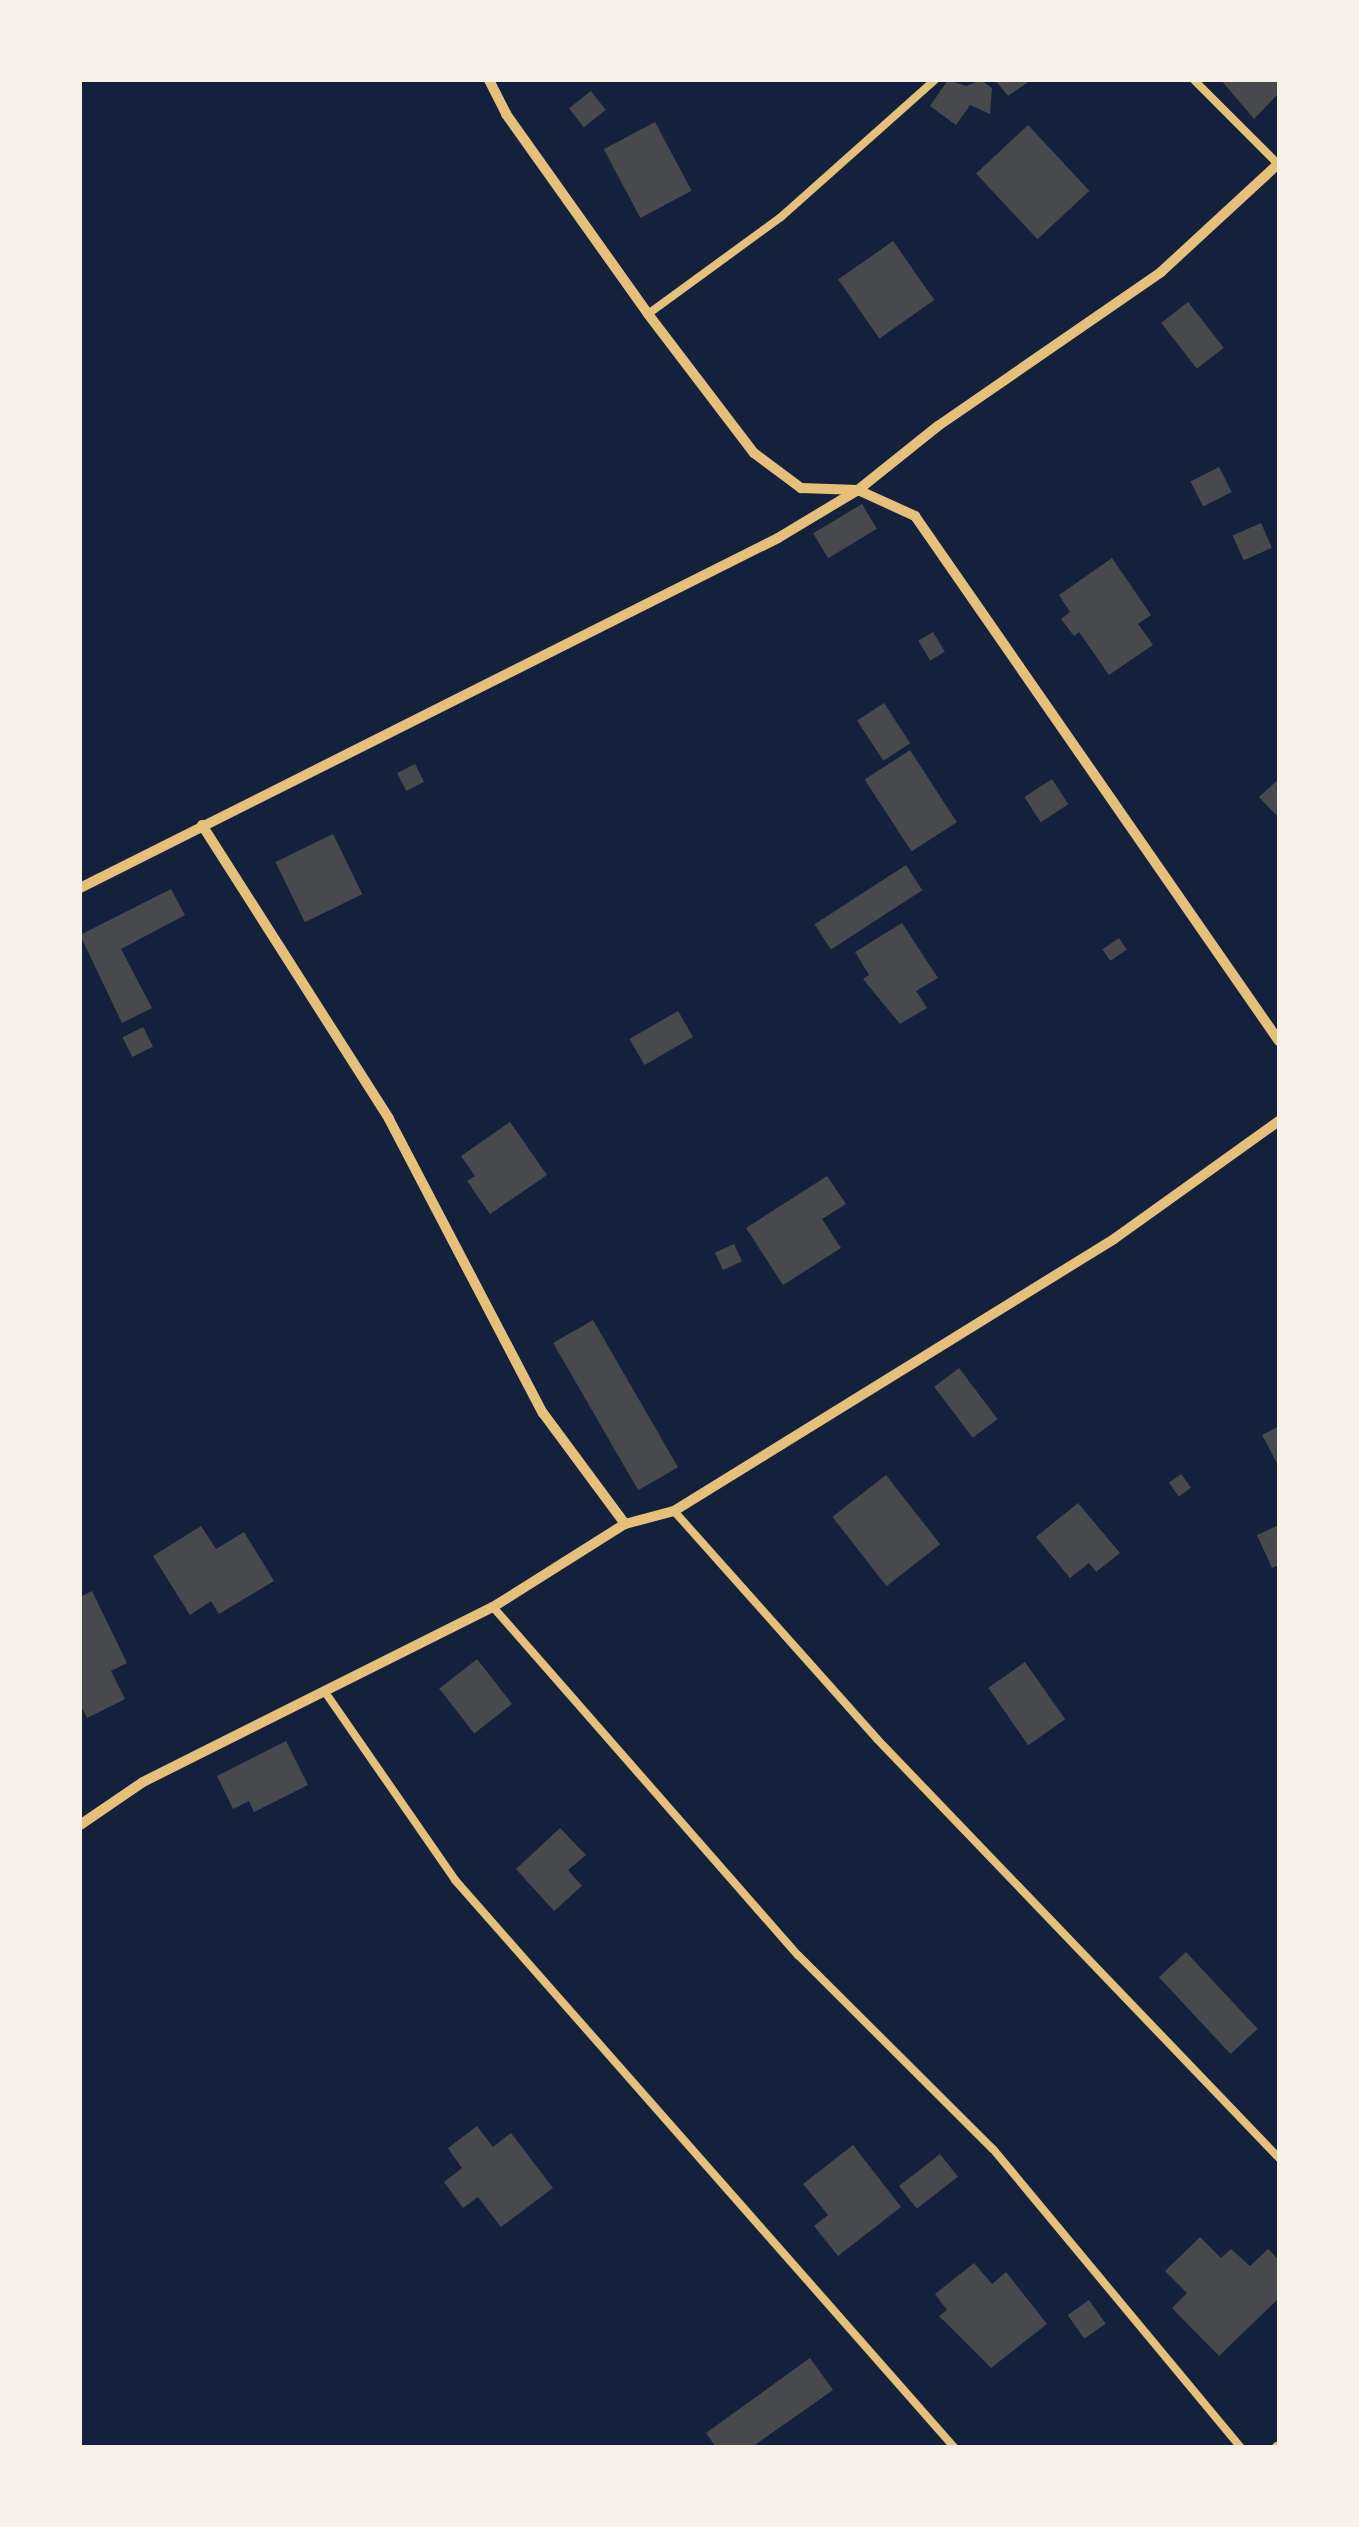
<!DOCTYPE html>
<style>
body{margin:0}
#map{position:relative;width:1359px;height:2527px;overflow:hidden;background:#14213d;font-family:Rubik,sans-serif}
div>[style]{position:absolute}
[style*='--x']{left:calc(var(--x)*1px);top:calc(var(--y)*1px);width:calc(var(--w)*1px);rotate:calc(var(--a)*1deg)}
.building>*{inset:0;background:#48494c;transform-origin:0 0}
.service>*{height:8px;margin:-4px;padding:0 4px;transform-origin:4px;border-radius:4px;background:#e5c07b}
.minor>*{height:10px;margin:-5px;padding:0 5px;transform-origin:5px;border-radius:5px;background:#e5c07b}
span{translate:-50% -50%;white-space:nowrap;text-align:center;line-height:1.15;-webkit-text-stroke:8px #f6f1e7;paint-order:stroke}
.frame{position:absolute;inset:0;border:82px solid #f6f1e7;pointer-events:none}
</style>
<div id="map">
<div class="building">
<div style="clip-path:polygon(948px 80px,966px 86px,981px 80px,992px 88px,990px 114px,970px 105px,956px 125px,930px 106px)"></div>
<div style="clip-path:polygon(995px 80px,1031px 80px,1008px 96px)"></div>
<div style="clip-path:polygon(1221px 80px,1279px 80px,1279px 93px,1254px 119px)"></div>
<div style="left:591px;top:91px;width:24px;height:28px;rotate:52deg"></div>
<div style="left:655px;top:122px;width:78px;height:58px;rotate:62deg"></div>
<div style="left:1028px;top:125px;width:90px;height:71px;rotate:47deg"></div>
<div style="left:893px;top:241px;width:72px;height:67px;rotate:55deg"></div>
<div style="left:1188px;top:302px;width:58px;height:34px;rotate:52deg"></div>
<div style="left:1219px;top:467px;width:28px;height:32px;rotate:63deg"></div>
<div style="left:862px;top:504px;width:29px;height:57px;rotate:59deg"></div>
<div style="left:1261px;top:523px;width:27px;height:31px;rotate:66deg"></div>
<div style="clip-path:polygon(1112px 558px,1151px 615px,1138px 624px,1153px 645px,1109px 675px,1079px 632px,1074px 636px,1061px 619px,1070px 612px,1059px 595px)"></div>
<div style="left:933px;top:632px;width:23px;height:17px;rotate:59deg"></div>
<div style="left:884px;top:703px;width:48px;height:32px;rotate:57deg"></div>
<div style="left:910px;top:750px;width:86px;height:54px;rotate:57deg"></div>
<div style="left:415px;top:764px;width:20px;height:20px;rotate:63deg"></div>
<div style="left:1052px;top:779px;width:30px;height:33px;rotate:57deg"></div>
<div style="clip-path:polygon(1279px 779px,1279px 818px,1259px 797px)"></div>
<div style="left:333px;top:834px;width:67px;height:64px;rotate:64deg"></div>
<div style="left:906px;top:865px;width:30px;height:109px;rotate:57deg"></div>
<div style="clip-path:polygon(171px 889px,185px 915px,121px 949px,152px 1008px,122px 1023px,80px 935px)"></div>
<div style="clip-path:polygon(902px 923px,938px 978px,916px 991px,927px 1008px,900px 1024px,863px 979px,869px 975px,855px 952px)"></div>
<div style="left:1119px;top:938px;width:14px;height:20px;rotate:56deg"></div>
<div style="left:678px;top:1011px;width:30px;height:56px;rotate:60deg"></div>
<div style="left:143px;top:1027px;width:22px;height:23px;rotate:63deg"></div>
<div style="clip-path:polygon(510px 1122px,547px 1175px,490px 1214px,467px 1181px,475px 1176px,461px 1156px)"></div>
<div style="clip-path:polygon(827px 1176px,846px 1204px,822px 1219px,841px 1248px,783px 1285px,746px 1228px)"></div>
<div style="left:734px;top:1244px;width:19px;height:21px;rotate:65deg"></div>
<div style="left:593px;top:1320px;width:170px;height:46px;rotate:60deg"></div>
<div style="left:959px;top:1368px;width:64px;height:31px;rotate:53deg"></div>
<div style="clip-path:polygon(1279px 1426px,1279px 1467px,1262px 1435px)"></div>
<div style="left:1181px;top:1474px;width:17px;height:15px;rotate:54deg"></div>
<div style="left:886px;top:1475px;width:88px;height:68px;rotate:52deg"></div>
<div style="clip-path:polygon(1078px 1503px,1120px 1553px,1096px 1572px,1089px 1563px,1070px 1578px,1036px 1537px)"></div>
<div style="clip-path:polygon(1279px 1525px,1279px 1565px,1272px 1568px,1257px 1535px)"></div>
<div style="clip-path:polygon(201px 1526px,216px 1549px,244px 1532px,274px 1581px,219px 1614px,211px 1601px,190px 1615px,153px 1556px)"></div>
<div style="clip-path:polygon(92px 1591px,127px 1663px,111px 1671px,125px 1699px,87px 1718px,80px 1704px,80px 1597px)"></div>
<div style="left:477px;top:1659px;width:57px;height:48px;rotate:52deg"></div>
<div style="left:1025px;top:1662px;width:70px;height:45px;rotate:55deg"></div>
<div style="clip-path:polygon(286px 1741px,308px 1785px,254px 1812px,249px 1801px,233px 1809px,217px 1776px)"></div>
<div style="clip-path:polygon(560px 1828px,586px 1855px,568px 1870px,582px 1886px,554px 1911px,516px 1869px)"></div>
<div style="left:1186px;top:1952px;width:105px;height:37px;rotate:47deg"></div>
<div style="clip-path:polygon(477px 2126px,493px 2147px,511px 2133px,553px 2188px,501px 2227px,478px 2197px,463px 2208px,444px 2182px,462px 2168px,448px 2148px)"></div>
<div style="clip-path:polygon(853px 2145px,901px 2207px,838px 2256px,814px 2226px,828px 2215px,803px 2184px)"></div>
<div style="left:940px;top:2154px;width:29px;height:52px;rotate:52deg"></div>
<div style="clip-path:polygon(1200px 2237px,1221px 2258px,1231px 2249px,1250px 2266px,1268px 2249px,1279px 2260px,1279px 2298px,1219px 2356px,1172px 2308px,1187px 2293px,1165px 2271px)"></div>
<div style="clip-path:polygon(974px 2263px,992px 2284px,1006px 2272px,1047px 2324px,991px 2368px,939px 2316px,947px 2310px,935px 2294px)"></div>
<div style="left:1089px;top:2300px;width:29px;height:26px;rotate:55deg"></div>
<div style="clip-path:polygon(810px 2358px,833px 2390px,752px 2447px,716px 2447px,706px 2433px)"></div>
</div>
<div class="service">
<div style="--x:1194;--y:80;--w:119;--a:45"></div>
<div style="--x:648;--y:314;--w:165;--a:-36.1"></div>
<div style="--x:781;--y:217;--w:206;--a:-41.7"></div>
<div style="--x:674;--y:1511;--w:305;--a:48.3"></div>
<div style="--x:877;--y:1739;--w:581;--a:46.19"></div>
<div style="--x:493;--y:1607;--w:463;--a:48.8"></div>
<div style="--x:798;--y:1955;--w:275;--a:44.9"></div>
<div style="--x:993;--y:2149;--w:387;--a:50.3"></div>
<div style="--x:325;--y:1692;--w:229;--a:55.3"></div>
<div style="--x:455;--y:1880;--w:755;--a:48.65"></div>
</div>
<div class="minor">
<div style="--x:489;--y:80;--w:38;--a:63"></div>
<div style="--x:506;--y:114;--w:245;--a:54.6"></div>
<div style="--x:648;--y:314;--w:175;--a:52.7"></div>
<div style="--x:754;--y:453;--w:59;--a:36.7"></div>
<div style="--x:801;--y:488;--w:57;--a:2"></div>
<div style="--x:858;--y:490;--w:63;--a:24.5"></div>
<div style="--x:915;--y:516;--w:639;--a:55.27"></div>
<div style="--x:202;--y:825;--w:348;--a:57.5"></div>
<div style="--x:389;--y:1119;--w:332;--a:62.4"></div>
<div style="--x:543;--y:1413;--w:138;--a:53.5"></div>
<div style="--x:80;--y:888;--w:781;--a:-26.63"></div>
<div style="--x:778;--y:538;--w:93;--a:-31"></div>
<div style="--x:858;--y:490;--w:102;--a:-38.7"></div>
<div style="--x:938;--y:426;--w:271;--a:-34.6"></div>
<div style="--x:1161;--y:272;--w:161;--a:-42.7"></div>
<div style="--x:80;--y:1825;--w:76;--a:-34.3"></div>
<div style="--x:143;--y:1782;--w:391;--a:-26.6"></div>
<div style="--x:493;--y:1607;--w:156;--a:-32.2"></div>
<div style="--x:625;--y:1524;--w:51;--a:-14.9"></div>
<div style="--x:674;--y:1511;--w:517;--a:-31.72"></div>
<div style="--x:1114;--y:1239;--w:203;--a:-35.6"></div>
<div style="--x:1277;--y:2447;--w:2;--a:-27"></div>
</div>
<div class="frame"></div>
</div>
